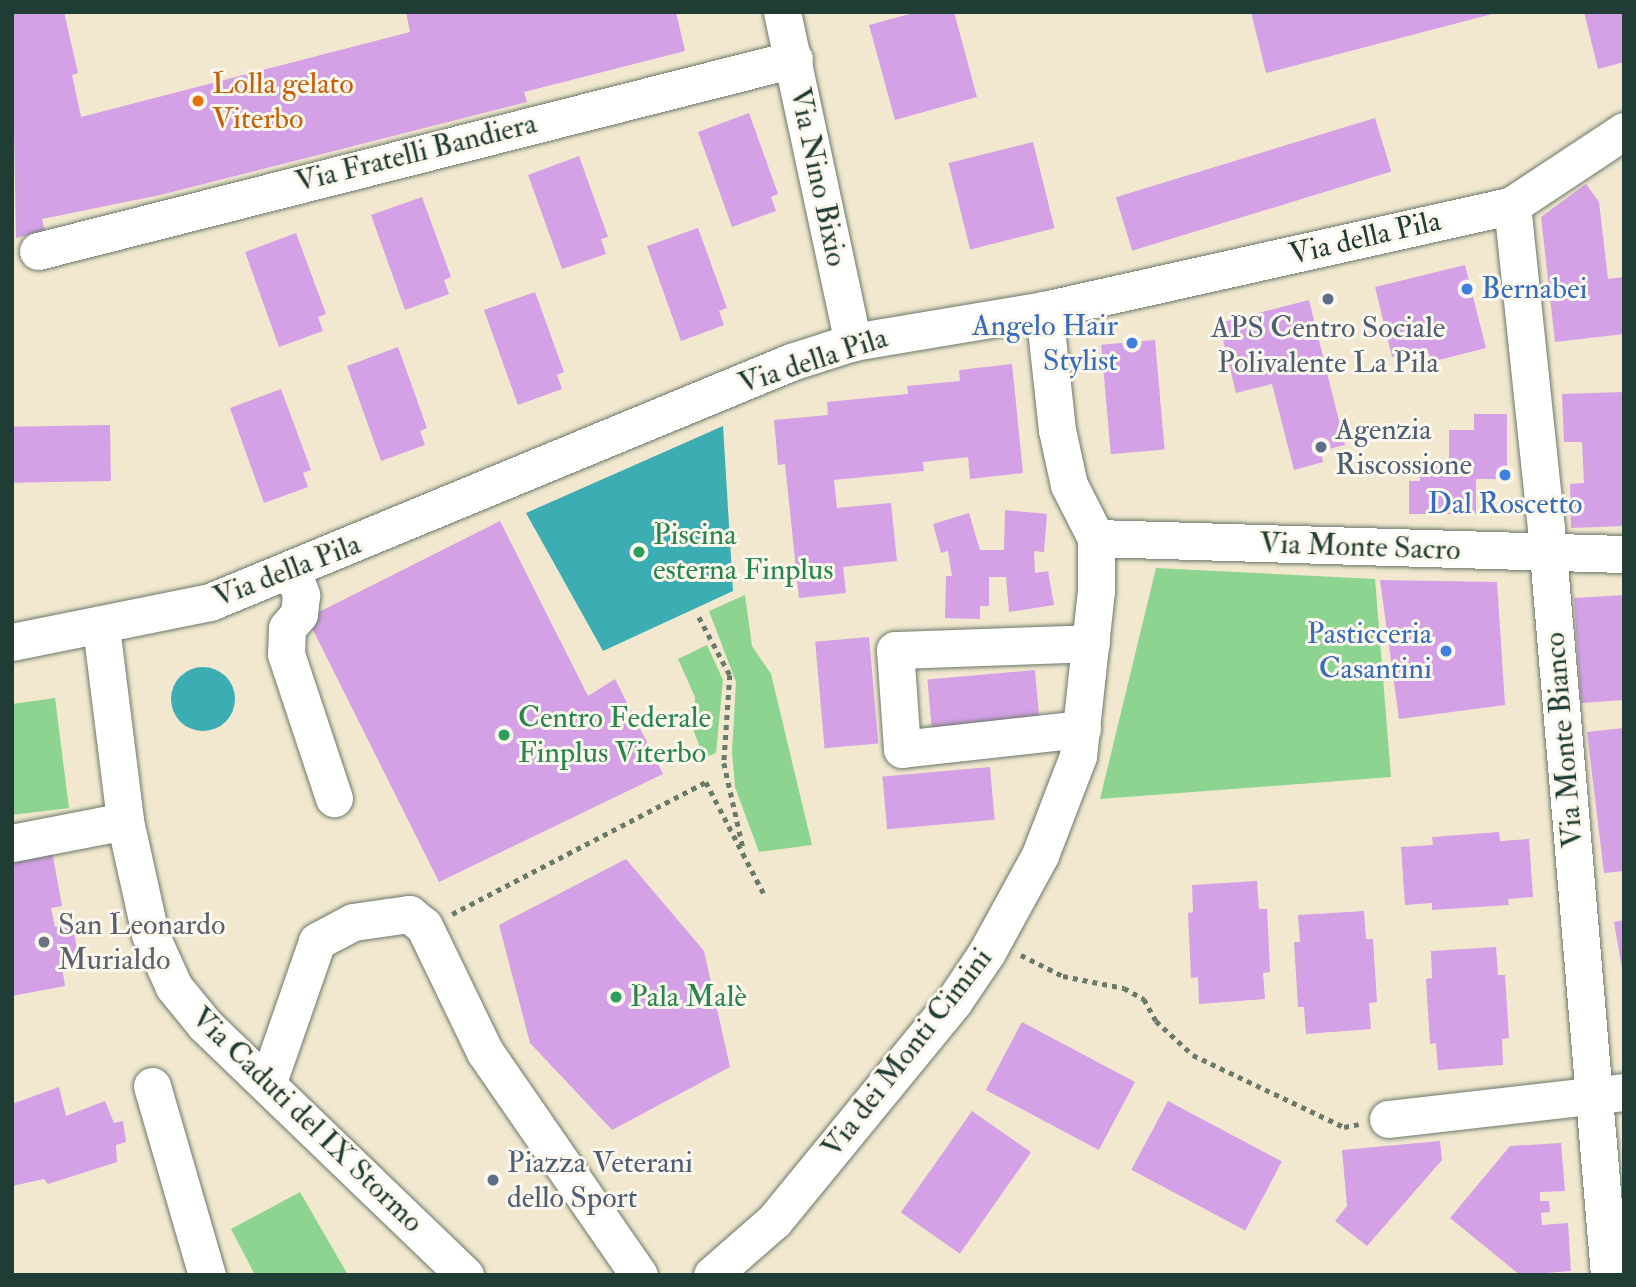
<!DOCTYPE html>
<meta charset="utf-8">
<style>
body{margin:0}
#map{position:relative;width:1636px;height:1287px;overflow:hidden;background:#f2e8cf;font-family:"IM FELL Double Pica",serif}
div>[style]{position:absolute}
[style*='--x']{left:calc(var(--x)*1px);top:calc(var(--y)*1px);width:calc(var(--w)*1px);rotate:calc(var(--a)*1deg)}
.green>*{inset:0;background:#8cd48f}
.water>*{inset:0;background:#3badb3}
.round{border-radius:50%}
.building>*{inset:0;background:#d4a1e6;transform-origin:0 0}
.path>*{height:4.5px;margin-top:-2.25px;transform-origin:0;background:repeating-linear-gradient(90deg,#69796a 0 5px,transparent 0 10px)}
.roads{filter:drop-shadow(0 0 2px #69796a) drop-shadow(0 0 2px #69796a)}
.minor>*{height:37px;margin:-18.5px;padding:0 18.5px;transform-origin:18.5px;border-radius:18.5px;background:#fff}
.dots>*{width:19px;height:19px;translate:-50% -50%;box-sizing:border-box;border:4px solid #fbf7ec;border-radius:50%}
span{translate:-50% -50%;white-space:nowrap;text-align:center;line-height:1.15;-webkit-text-stroke:6px #fbf7ec;paint-order:stroke}
.food-label{font-size:30px;color:#c56008}
.left{translate:0 -50%;text-align:left}
.street-label{font-size:30px;color:#1f3d34}
.shop-label{font-size:30px;color:#366cbe}
.right{translate:-100% -50%;text-align:right}
.service-label{font-size:30px;color:#4e5e75}
.leisure-label{font-size:30px;color:#27864d}
.worship-label{font-size:30px;color:#5b616d}
.frame{position:absolute;inset:0;border:14px solid #1f3d34;pointer-events:none}
</style>
<div id="map">
<div class="green">
<div style="clip-path:polygon(1156px 568px,1375px 579px,1391px 777px,1100px 799px)"></div>
<div style="clip-path:polygon(745px 595px,752px 646px,771px 674px,812px 845px,759px 852px,735px 787px,732px 752px,736px 682px,709px 611px)"></div>
<div style="clip-path:polygon(707px 645px,723px 680px,716px 753px,704px 758px,694px 732px,695px 697px,678px 659px)"></div>
<div style="clip-path:polygon(55px 698px,69px 808px,12px 815px,12px 704px)"></div>
<div style="clip-path:polygon(300px 1192px,348px 1275px,255px 1275px,231px 1229px)"></div>
</div>
<div class="water">
<div style="clip-path:polygon(723px 426px,733px 591px,603px 651px,526px 513px)"></div>
<div class="round" style="left:171px;top:667px;width:64px;height:64px"></div>
</div>
<div class="building">
<div style="clip-path:polygon(12px 12px,64px 12px,78px 73px,72px 75px,81px 117px,410px 32px,406px 12px,676px 12px,685px 51px,524px 92px,527px 102px,160px 195px,42px 219px,45px 231px,16px 238px)"></div>
<div style="clip-path:polygon(917px 12px,954px 12px,977px 97px,895px 120px,869px 25px)"></div>
<div style="clip-path:polygon(1251px 12px,1496px 12px,1496px 13px,1266px 73px)"></div>
<div style="clip-path:polygon(1584px 12px,1624px 12px,1624px 62px,1598px 69px)"></div>
<div style="clip-path:polygon(749px 113px,778px 194px,771px 197px,776px 211px,732px 227px,698px 132px)"></div>
<div style="left:1375px;top:118px;width:56px;height:271px;rotate:73deg"></div>
<div style="left:1033px;top:142px;width:89px;height:87px;rotate:76deg"></div>
<div style="clip-path:polygon(579px 156px,608px 237px,601px 239px,606px 254px,562px 269px,528px 175px)"></div>
<div style="clip-path:polygon(1586px 184px,1599px 202px,1608px 279px,1623px 277px,1624px 334px,1555px 342px,1541px 217px)"></div>
<div style="clip-path:polygon(422px 197px,451px 277px,444px 280px,449px 294px,405px 310px,371px 215px)"></div>
<div style="clip-path:polygon(698px 228px,727px 308px,719px 311px,724px 325px,681px 341px,647px 246px)"></div>
<div style="clip-path:polygon(296px 233px,326px 314px,318px 317px,323px 331px,279px 347px,245px 252px)"></div>
<div style="clip-path:polygon(1465px 265px,1486px 348px,1431px 362px,1427px 348px,1392px 357px,1375px 287px)"></div>
<div style="clip-path:polygon(535px 292px,564px 372px,557px 375px,562px 389px,518px 405px,484px 310px)"></div>
<div style="clip-path:polygon(1309px 300px,1345px 445px,1321px 451px,1323px 462px,1294px 470px,1272px 384px,1236px 393px,1219px 323px)"></div>
<div style="left:1155px;top:340px;width:110px;height:54px;rotate:85deg"></div>
<div style="clip-path:polygon(398px 347px,427px 428px,420px 431px,425px 445px,381px 461px,347px 366px)"></div>
<div style="clip-path:polygon(1012px 364px,1023px 473px,970px 479px,968px 457px,923px 462px,924px 471px,834px 480px,837px 508px,891px 503px,897px 561px,843px 567px,846px 593px,799px 598px,785px 464px,778px 465px,774px 420px,828px 415px,827px 402px,908px 394px,907px 386px,960px 381px,959px 370px)"></div>
<div style="clip-path:polygon(281px 389px,311px 470px,303px 473px,308px 487px,264px 503px,230px 408px)"></div>
<div style="clip-path:polygon(1624px 392px,1624px 526px,1571px 528px,1570px 484px,1584px 483px,1582px 442px,1564px 442px,1562px 394px)"></div>
<div style="clip-path:polygon(1474px 414px,1507px 414px,1507px 479px,1476px 479px,1476px 514px,1409px 514px,1409px 481px,1420px 481px,1419px 464px,1449px 464px,1449px 430px,1474px 430px)"></div>
<div style="left:110px;top:425px;width:56px;height:98px;rotate:89deg"></div>
<div style="clip-path:polygon(1005px 510px,1047px 514px,1044px 552px,1034px 551px,1035px 573px,1048px 571px,1054px 605px,1009px 612px,1006px 577px,989px 577px,989px 606px,980px 606px,980px 619px,945px 618px,946px 576px,952px 576px,948px 551px,941px 553px,933px 524px,969px 513px,980px 550px,1004px 550px)"></div>
<div style="clip-path:polygon(500px 521px,588px 696px,615px 679px,663px 774px,439px 882px,307px 618px)"></div>
<div style="clip-path:polygon(1380px 580px,1497px 582px,1505px 705px,1399px 719px)"></div>
<div style="clip-path:polygon(1624px 595px,1624px 700px,1581px 703px,1574px 598px)"></div>
<div style="left:869px;top:637px;width:107px;height:54px;rotate:85deg"></div>
<div style="left:1035px;top:670px;width:53px;height:108px;rotate:85deg"></div>
<div style="clip-path:polygon(1624px 728px,1624px 871px,1604px 873px,1587px 732px)"></div>
<div style="left:990px;top:767px;width:53px;height:108px;rotate:85deg"></div>
<div style="clip-path:polygon(1499px 832px,1500px 841px,1529px 839px,1533px 897px,1508px 899px,1509px 905px,1432px 910px,1432px 903px,1405px 905px,1401px 847px,1433px 845px,1432px 837px)"></div>
<div style="clip-path:polygon(52px 851px,62px 906px,51px 908px,55px 927px,73px 923px,78px 958px,61px 961px,65px 986px,12px 996px,12px 858px)"></div>
<div style="clip-path:polygon(626px 859px,704px 951px,730px 1067px,612px 1130px,530px 1043px,499px 925px)"></div>
<div style="clip-path:polygon(1257px 881px,1259px 909px,1267px 909px,1270px 972px,1263px 973px,1265px 999px,1199px 1004px,1198px 977px,1191px 978px,1188px 913px,1193px 912px,1192px 885px)"></div>
<div style="clip-path:polygon(1364px 911px,1366px 939px,1373px 939px,1377px 1002px,1369px 1003px,1371px 1029px,1306px 1034px,1304px 1007px,1298px 1007px,1294px 942px,1300px 942px,1298px 915px)"></div>
<div style="clip-path:polygon(1624px 920px,1624px 969px,1622px 969px,1614px 922px)"></div>
<div style="clip-path:polygon(1496px 947px,1498px 975px,1505px 975px,1509px 1038px,1502px 1039px,1503px 1065px,1438px 1070px,1436px 1043px,1430px 1044px,1426px 979px,1432px 978px,1431px 951px)"></div>
<div style="left:1022px;top:1022px;width:128px;height:77px;rotate:28deg"></div>
<div style="clip-path:polygon(59px 1087px,66px 1116px,105px 1101px,114px 1123px,123px 1121px,126px 1142px,116px 1145px,117px 1162px,48px 1184px,44px 1179px,12px 1186px,12px 1104px)"></div>
<div style="left:1168px;top:1101px;width:129px;height:78px;rotate:28deg"></div>
<div style="left:972px;top:1111px;width:72px;height:124px;rotate:35deg"></div>
<div style="clip-path:polygon(1440px 1141px,1442px 1160px,1367px 1246px,1335px 1221px,1347px 1206px,1342px 1150px)"></div>
<div style="clip-path:polygon(1561px 1143px,1565px 1191px,1540px 1192px,1540px 1201px,1549px 1201px,1550px 1212px,1541px 1213px,1542px 1225px,1568px 1223px,1571px 1271px,1520px 1275px,1450px 1218px,1510px 1146px)"></div>
</div>
<div class="path">
<div style="--x:699;--y:617;--w:66;--a:61.9"></div>
<div style="--x:730;--y:675;--w:88;--a:93.9"></div>
<div style="--x:724;--y:763;--w:86;--a:77.3"></div>
<div style="--x:452;--y:914;--w:286;--a:-27.5"></div>
<div style="--x:706;--y:782;--w:126;--a:62.6"></div>
<div style="--x:1021;--y:955;--w:47;--a:26.6"></div>
<div style="--x:1063;--y:976;--w:62;--a:11.1"></div>
<div style="--x:1124;--y:988;--w:23;--a:29"></div>
<div style="--x:1144;--y:999;--w:25;--a:61"></div>
<div style="--x:1156;--y:1021;--w:50;--a:42.6"></div>
<div style="--x:1193;--y:1055;--w:167;--a:25.5"></div>
<div style="--x:1344;--y:1127;--w:15;--a:-11"></div>
</div>
<div class="roads">
<div class="minor">
<div style="--x:782;--y:12;--w:338;--a:77.9"></div>
<div style="--x:1512;--y:205;--w:326;--a:84"></div>
<div style="--x:1546;--y:529;--w:749;--a:85.17"></div>
<div style="--x:38;--y:251;--w:780;--a:-14.25"></div>
<div style="--x:1096;--y:538;--w:528;--a:1.74"></div>
<div style="--x:292;--y:571;--w:26;--a:69"></div>
<div style="--x:301;--y:595;--w:19;--a:96"></div>
<div style="--x:299;--y:614;--w:18;--a:131"></div>
<div style="--x:287;--y:628;--w:26;--a:92"></div>
<div style="--x:286;--y:654;--w:152;--a:71.6"></div>
<div style="--x:101;--y:627;--w:195;--a:82.9"></div>
<div style="--x:125;--y:821;--w:116;--a:77.5"></div>
<div style="--x:150;--y:934;--w:58;--a:65.6"></div>
<div style="--x:174;--y:987;--w:49;--a:50.8"></div>
<div style="--x:205;--y:1025;--w:361;--a:43.9"></div>
<div style="--x:12;--y:642;--w:202;--a:-11.4"></div>
<div style="--x:210;--y:602;--w:629;--a:-22.44"></div>
<div style="--x:791;--y:362;--w:65;--a:-17.9"></div>
<div style="--x:853;--y:342;--w:194;--a:-9.5"></div>
<div style="--x:1044;--y:310;--w:480;--a:-12.6"></div>
<div style="--x:1512;--y:205;--w:134;--a:-33.5"></div>
<div style="--x:1082;--y:729;--w:181;--a:173.7"></div>
<div style="--x:902;--y:749;--w:99;--a:-94"></div>
<div style="--x:895;--y:650;--w:196;--a:-2"></div>
<div style="--x:12;--y:843;--w:115;--a:-11"></div>
<div style="--x:268;--y:1082;--w:149;--a:-70.8"></div>
<div style="--x:317;--y:941;--w:41;--a:-27.8"></div>
<div style="--x:353;--y:922;--w:57;--a:-8.1"></div>
<div style="--x:409;--y:914;--w:19;--a:39"></div>
<div style="--x:424;--y:926;--w:140;--a:64.2"></div>
<div style="--x:485;--y:1052;--w:271;--a:55.4"></div>
<div style="--x:152;--y:1086;--w:197;--a:73.8"></div>
<div style="--x:1388;--y:1119;--w:238;--a:-6.5"></div>
<div style="--x:712;--y:1275;--w:82;--a:-41.1"></div>
<div style="--x:774;--y:1221;--w:284;--a:-50.7"></div>
<div style="--x:954;--y:1001;--w:59;--a:-56"></div>
<div style="--x:987;--y:952;--w:111;--a:-61.3"></div>
<div style="--x:1040;--y:855;--w:106;--a:-69"></div>
<div style="--x:1078;--y:756;--w:166;--a:-83.8"></div>
<div style="--x:1096;--y:591;--w:53;--a:-90"></div>
<div style="--x:1096;--y:538;--w:59;--a:-117"></div>
<div style="--x:1069;--y:485;--w:56;--a:-102.3"></div>
<div style="--x:1057;--y:430;--w:121;--a:-96.2"></div>
</div>
</div>
<div class="dots">
<div style="left:198px;top:101px;background:#e8710a"></div>
<div style="left:1467px;top:289px;background:#3f7fe0"></div>
<div style="left:1328px;top:299px;background:#5c6f8a"></div>
<div style="left:1132px;top:343px;background:#3f7fe0"></div>
<div style="left:1321px;top:447px;background:#5c6f8a"></div>
<div style="left:1505px;top:475px;background:#3f7fe0"></div>
<div style="left:639px;top:552px;background:#2e9e5b"></div>
<div style="left:1446px;top:651px;background:#3f7fe0"></div>
<div style="left:504px;top:735px;background:#2e9e5b"></div>
<div style="left:44px;top:942px;background:#6b7280"></div>
<div style="left:616px;top:997px;background:#2e9e5b"></div>
<div style="left:493px;top:1180px;background:#5c6f8a"></div>
</div>
<div class="food-label">
<span class="left" style="left:212px;top:101px">Lolla gelato<br>Viterbo</span>
</div>
<div class="street-label">
<span style="left:416px;top:153px;rotate:-14deg">Via Fratelli Bandiera</span>
<span style="left:818px;top:177px;rotate:78deg">Via Nino Bixio</span>
<span style="left:1365px;top:238px;rotate:-13deg">Via della Pila</span>
<span style="left:813px;top:361px;rotate:-18deg">Via della Pila</span>
<span style="left:1360px;top:547px;rotate:2deg">Via Monte Sacro</span>
<span style="left:287px;top:571px;rotate:-21deg">Via della Pila</span>
<span style="left:1564px;top:740px;rotate:-95deg">Via Monte Bianco</span>
<span style="left:907px;top:1053px;rotate:-52deg">Via dei Monti Cimini</span>
<span style="left:307px;top:1120px;rotate:44deg">Via Caduti del IX Stormo</span>
</div>
<div class="shop-label">
<span class="left" style="left:1481px;top:289px">Bernabei</span>
<span class="right" style="left:1118px;top:343px">Angelo Hair<br>Stylist</span>
<span style="left:1505px;top:504px">Dal Roscetto</span>
<span class="right" style="left:1432px;top:651px">Pasticceria<br>Casantini</span>
</div>
<div class="service-label">
<span style="left:1328px;top:345px">APS Centro Sociale<br>Polivalente La Pila</span>
<span class="left" style="left:1335px;top:447px">Agenzia<br>Riscossione</span>
<span class="left" style="left:507px;top:1180px">Piazza Veterani<br>dello Sport</span>
</div>
<div class="leisure-label">
<span class="left" style="left:653px;top:552px">Piscina<br>esterna Finplus</span>
<span class="left" style="left:518px;top:735px">Centro Federale<br>Finplus Viterbo</span>
<span class="left" style="left:630px;top:997px">Pala Malè</span>
</div>
<div class="worship-label">
<span class="left" style="left:58px;top:942px">San Leonardo<br>Murialdo</span>
</div>
<div class="frame"></div>
</div>
